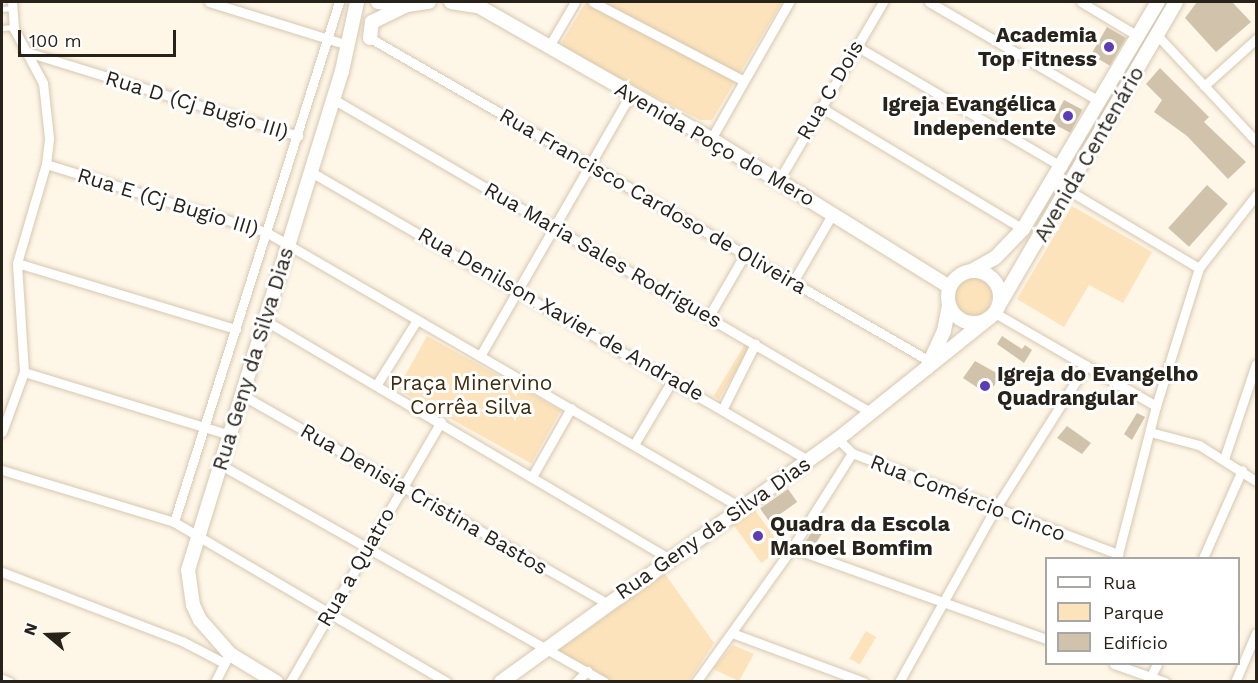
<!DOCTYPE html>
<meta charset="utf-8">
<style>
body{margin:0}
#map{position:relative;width:1258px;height:683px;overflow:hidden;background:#fef6e7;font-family:"Work Sans",sans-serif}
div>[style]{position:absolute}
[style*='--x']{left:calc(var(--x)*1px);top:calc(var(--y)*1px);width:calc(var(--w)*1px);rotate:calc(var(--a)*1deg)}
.green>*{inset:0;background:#fce3bb;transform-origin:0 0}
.building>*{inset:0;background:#d1c3ab;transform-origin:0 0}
.roads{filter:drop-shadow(0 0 2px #d7c8b0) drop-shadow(0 0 2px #d7c8b0)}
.service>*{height:4.5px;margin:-2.25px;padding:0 2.25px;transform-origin:2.25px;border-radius:2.25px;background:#fff}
.minor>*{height:9px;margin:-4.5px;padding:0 4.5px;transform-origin:4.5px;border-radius:4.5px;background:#fff}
.secondary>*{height:14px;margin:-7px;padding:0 7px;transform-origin:7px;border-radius:7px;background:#fff}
.secondary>.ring{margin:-7px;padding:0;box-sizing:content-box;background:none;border:14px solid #fff;border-radius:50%}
.dots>*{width:16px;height:16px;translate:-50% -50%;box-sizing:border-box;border:3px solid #fff;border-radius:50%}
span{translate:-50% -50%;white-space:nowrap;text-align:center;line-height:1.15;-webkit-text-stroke:6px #fff;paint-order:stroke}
.poi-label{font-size:21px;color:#28231a;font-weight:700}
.right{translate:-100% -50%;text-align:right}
.left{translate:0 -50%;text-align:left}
.street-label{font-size:21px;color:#28231a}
.park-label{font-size:21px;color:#3e2d0c}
.frame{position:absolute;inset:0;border:3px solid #28231a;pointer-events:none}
.legend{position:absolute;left:1045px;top:557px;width:195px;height:108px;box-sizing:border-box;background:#fff;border:2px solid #a9a7a3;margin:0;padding:8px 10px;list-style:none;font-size:18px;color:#28231a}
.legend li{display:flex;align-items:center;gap:12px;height:30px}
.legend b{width:30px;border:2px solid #a9a7a3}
.north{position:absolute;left:18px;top:605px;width:60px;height:60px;-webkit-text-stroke:4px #fff;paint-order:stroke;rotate:289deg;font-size:16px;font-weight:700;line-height:24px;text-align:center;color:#28231a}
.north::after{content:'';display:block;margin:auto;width:21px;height:27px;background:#28231a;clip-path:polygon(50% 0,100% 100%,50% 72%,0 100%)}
.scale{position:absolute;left:18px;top:30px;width:158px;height:27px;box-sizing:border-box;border:3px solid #28231a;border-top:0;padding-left:8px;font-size:18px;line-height:21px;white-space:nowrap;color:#28231a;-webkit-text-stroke:4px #fff;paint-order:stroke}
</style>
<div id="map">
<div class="green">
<div style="clip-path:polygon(586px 2px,782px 2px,712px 120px,700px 120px,565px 50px,562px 42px)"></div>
<div style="clip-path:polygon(1072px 206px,1152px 252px,1123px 303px,1089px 285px,1064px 327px,1017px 299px)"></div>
<div style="clip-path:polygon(970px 275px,985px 279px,993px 294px,988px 310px,977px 317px,960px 313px,951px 300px,956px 283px)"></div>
<div style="left:427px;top:336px;width:153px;height:61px;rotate:29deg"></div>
<div style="left:745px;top:344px;width:6px;height:61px;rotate:31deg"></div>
<div style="left:754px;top:509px;width:48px;height:26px;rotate:54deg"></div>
<div style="clip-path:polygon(665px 574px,714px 643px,689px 681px,604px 681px,557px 651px)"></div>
<div style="left:866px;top:631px;width:12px;height:32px;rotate:31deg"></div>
<div style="clip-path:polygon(733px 645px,754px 654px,739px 681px,713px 669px)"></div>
</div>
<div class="building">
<div style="clip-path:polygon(1197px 2px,1232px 2px,1251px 22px,1216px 52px,1185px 18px)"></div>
<div style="left:1107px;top:27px;width:22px;height:32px;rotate:30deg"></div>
<div style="clip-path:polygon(1160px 68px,1209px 117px,1204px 122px,1246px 162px,1228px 179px,1187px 136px,1154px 112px,1162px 100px,1146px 84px)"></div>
<div style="left:1064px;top:100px;width:21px;height:26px;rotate:28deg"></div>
<div style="left:1207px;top:185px;width:28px;height:58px;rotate:42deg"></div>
<div style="clip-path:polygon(1002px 336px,1022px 349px,1025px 345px,1032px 350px,1024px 363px,997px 344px)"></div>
<div style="clip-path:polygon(975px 361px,1002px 376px,987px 394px,963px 378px)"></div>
<div style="clip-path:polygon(1137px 413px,1145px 417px,1132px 440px,1124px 434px)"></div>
<div style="clip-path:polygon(1067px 426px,1091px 443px,1082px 454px,1057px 438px)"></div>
<div style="left:788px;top:489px;width:16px;height:34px;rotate:55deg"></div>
<div style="clip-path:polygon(817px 525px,825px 529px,814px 546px,805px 542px)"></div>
</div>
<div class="roads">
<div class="service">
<div style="--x:2;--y:9;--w:10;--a:-6"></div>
<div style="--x:2;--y:28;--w:11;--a:-5"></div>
</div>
<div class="minor">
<div style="--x:209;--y:2;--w:145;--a:17.2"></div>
<div style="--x:593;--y:2;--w:170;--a:27.6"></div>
<div style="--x:929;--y:2;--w:197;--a:30.2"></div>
<div style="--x:1081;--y:2;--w:66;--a:30.8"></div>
<div style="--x:1157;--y:35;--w:145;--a:47"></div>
<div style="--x:370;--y:38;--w:650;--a:30"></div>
<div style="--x:856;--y:46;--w:239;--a:30.4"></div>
<div style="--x:548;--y:48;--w:53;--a:-59.6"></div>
<div style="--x:27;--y:52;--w:284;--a:17.2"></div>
<div style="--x:1204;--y:86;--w:70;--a:-42.1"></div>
<div style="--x:333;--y:99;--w:624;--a:30.22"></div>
<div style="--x:820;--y:107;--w:237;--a:31"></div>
<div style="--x:711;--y:139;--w:158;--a:-60.3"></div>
<div style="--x:46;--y:164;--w:230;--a:17.2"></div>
<div style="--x:266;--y:232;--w:548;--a:30.12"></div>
<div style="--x:311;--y:172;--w:574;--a:30.09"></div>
<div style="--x:779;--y:180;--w:206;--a:-59.7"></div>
<div style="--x:1053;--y:181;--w:170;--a:30.8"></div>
<div style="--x:17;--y:263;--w:229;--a:16.8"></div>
<div style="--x:793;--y:282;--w:80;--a:-59.9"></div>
<div style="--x:995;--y:313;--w:186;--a:30"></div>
<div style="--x:709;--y:316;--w:72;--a:-59.9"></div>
<div style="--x:266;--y:321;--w:469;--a:30.5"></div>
<div style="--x:480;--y:356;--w:301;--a:-60.1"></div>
<div style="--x:24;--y:372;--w:215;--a:17"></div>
<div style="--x:377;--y:384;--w:75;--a:-58"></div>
<div style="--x:242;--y:395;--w:420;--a:29.7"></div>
<div style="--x:723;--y:408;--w:72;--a:-63.4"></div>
<div style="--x:2;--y:432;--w:64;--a:-69.9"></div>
<div style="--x:24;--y:372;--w:109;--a:-93.7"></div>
<div style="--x:17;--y:263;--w:103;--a:-73.7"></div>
<div style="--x:46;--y:164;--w:26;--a:-83"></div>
<div style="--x:49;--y:138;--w:55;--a:-96.2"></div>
<div style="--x:43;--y:83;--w:61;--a:-118.2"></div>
<div style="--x:14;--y:29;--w:27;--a:-94"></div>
<div style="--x:1150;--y:432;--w:51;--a:14.9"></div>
<div style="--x:1199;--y:445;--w:67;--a:32.3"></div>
<div style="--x:838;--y:439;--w:20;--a:45"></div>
<div style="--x:852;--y:453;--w:285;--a:20.8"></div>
<div style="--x:635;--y:443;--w:74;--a:-59.3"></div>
<div style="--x:1224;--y:459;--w:100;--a:-71.4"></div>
<div style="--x:221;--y:465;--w:441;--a:29.5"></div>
<div style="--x:2;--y:470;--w:180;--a:16.8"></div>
<div style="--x:174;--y:522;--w:316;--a:30.4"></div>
<div style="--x:533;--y:475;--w:77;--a:-60.4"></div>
<div style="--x:174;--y:522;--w:546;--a:-72.4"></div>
<div style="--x:792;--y:548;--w:270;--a:19.7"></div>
<div style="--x:1117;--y:558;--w:157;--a:-75.6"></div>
<div style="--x:1156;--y:406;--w:145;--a:-72.7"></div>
<div style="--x:1199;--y:268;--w:93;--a:-52"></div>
<div style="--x:1203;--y:558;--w:96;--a:-66.1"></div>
<div style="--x:2;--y:572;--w:193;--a:21"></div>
<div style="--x:182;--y:641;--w:47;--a:27.6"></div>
<div style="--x:732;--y:633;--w:141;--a:20.4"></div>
<div style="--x:1114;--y:664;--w:54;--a:19.4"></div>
<div style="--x:1151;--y:676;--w:13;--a:-63"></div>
<div style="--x:2;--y:679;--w:8;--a:23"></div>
<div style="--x:215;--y:682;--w:25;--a:-63"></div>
<div style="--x:290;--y:682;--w:301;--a:-59.9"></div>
<div style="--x:576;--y:682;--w:16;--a:-45"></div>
<div style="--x:696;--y:682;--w:165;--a:-54.4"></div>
<div style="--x:792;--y:548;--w:112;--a:-57.7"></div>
<div style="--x:899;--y:682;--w:198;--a:-61"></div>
<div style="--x:995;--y:509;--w:170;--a:-57.7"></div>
<div style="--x:1235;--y:682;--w:53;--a:-66.8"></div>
</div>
<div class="secondary">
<div style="--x:378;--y:2;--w:29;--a:6"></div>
<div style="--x:407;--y:5;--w:22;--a:-8"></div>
<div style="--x:451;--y:2;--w:26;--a:9"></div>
<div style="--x:471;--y:2;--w:276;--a:29.7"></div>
<div style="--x:711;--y:139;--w:281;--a:31.8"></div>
<div style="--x:370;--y:38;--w:16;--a:-83"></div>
<div style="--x:372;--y:22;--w:39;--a:-26"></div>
<div style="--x:973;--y:270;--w:25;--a:-29"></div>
<div style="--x:995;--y:258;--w:40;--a:-46"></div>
<div style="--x:1023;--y:229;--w:264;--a:-59.3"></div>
<div class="ring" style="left:948px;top:271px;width:38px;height:38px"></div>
<div style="--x:999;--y:305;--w:351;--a:-59.7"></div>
<div style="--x:927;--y:368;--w:41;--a:-65.3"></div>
<div style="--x:944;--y:331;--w:26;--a:-79"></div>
<div style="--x:276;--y:682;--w:54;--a:-148.7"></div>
<div style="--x:230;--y:654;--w:45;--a:-131.4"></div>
<div style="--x:200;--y:620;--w:17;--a:-115"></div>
<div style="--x:193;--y:605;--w:35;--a:-98"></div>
<div style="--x:188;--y:570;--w:522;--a:-72.85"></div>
<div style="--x:342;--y:71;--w:71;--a:-77.7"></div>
<div style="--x:501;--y:682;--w:415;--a:-35.8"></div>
<div style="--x:838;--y:439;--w:192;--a:-38.7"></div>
</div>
</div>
<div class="dots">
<div style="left:1109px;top:47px;background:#5d3cb4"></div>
<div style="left:1068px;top:116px;background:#5d3cb4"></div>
<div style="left:985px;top:386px;background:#5d3cb4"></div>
<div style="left:758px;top:536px;background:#5d3cb4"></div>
</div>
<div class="poi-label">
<span class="right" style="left:1097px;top:47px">Academia<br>Top Fitness</span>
<span class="right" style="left:1056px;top:116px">Igreja Evangélica<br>Independente</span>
<span class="left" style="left:997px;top:386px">Igreja do Evangelho<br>Quadrangular</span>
<span class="left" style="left:770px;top:536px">Quadra da Escola<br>Manoel Bomfim</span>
</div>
<div class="street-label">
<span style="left:830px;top:90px;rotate:-60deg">Rua C Dois</span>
<span style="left:197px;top:105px;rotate:17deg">Rua D (Cj Bugio III)</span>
<span style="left:715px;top:144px;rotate:30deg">Avenida Poço do Mero</span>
<span style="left:1089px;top:154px;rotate:-60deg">Avenida Centenário</span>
<span style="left:653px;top:201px;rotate:30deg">Rua Francisco Cardoso de Oliveira</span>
<span style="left:168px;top:202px;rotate:17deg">Rua E (Cj Bugio III)</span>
<span style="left:603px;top:255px;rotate:30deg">Rua Maria Sales Rodrigues</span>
<span style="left:561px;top:314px;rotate:30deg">Rua Denilson Xavier de Andrade</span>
<span style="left:253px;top:359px;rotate:-73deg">Rua Geny da Silva Dias</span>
<span style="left:968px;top:498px;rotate:21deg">Rua Comércio Cinco</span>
<span style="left:424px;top:499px;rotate:30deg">Rua Denisia Cristina Bastos</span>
<span style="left:713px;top:528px;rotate:-35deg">Rua Geny da Silva Dias</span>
<span style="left:356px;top:567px;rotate:-60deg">Rua a Quatro</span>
</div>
<div class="park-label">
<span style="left:471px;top:395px">Praça Minervino<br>Corrêa Silva</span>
</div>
<div class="frame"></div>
<ul class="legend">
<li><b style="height:8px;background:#fff"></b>Rua</li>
<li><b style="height:16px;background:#fce3bb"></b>Parque</li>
<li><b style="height:16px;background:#d1c3ab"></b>Edifício</li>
</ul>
<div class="north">N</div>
<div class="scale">100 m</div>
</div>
